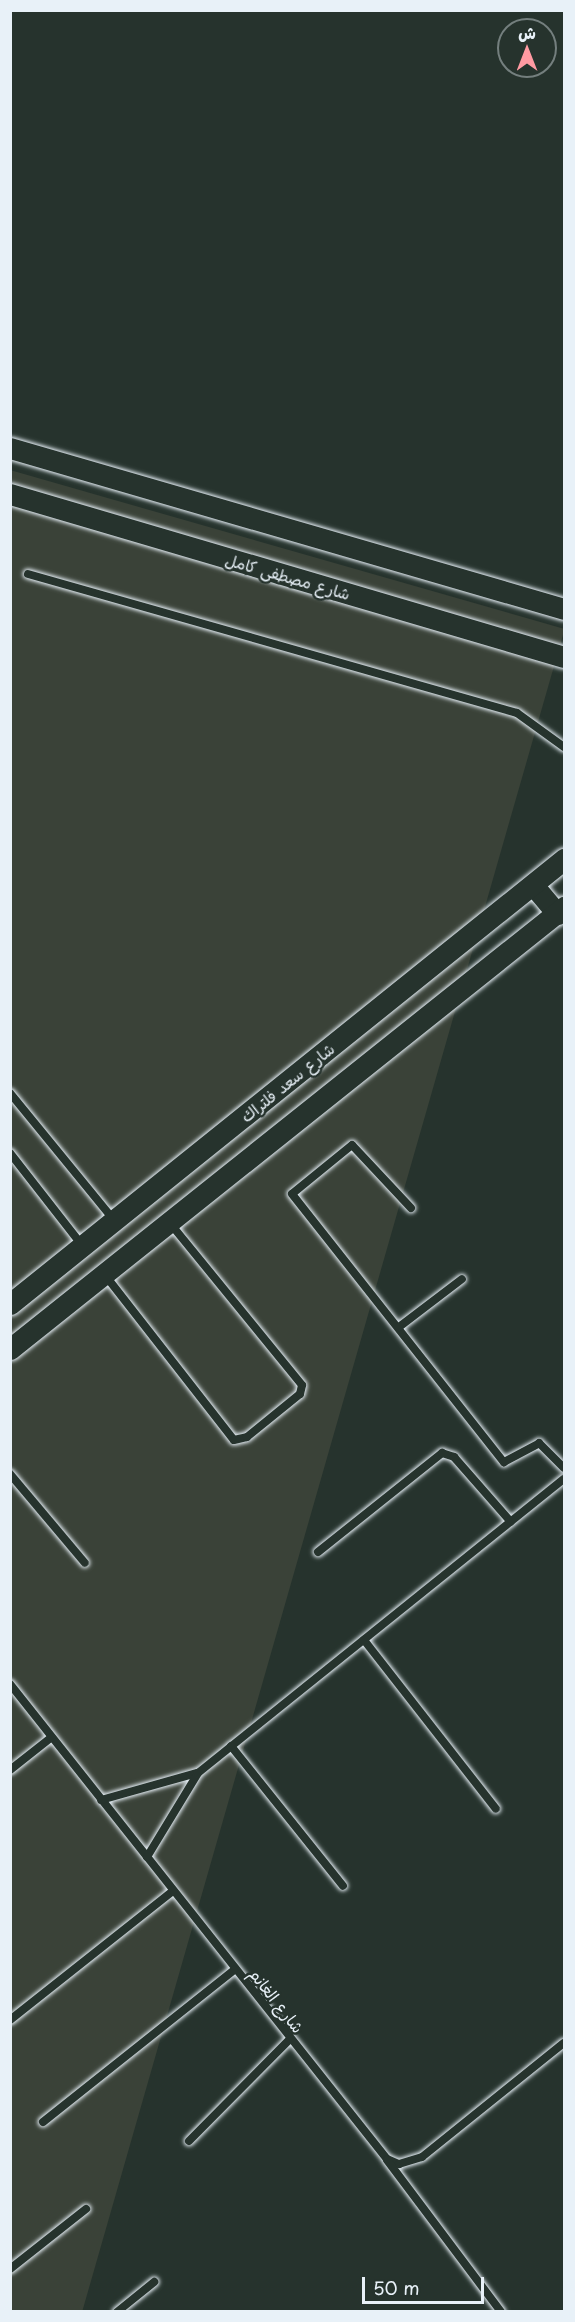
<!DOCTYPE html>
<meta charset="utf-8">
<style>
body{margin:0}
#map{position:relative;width:575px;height:2322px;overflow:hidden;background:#26332d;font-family:"Playpen Sans","Playpen Sans Arabic",sans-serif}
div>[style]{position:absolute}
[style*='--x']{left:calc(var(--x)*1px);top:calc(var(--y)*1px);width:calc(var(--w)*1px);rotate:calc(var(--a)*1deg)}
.built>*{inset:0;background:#3a4238;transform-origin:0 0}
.roads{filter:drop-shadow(0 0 2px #e8f1f8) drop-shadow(0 0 2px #e8f1f8)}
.service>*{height:8px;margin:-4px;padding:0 4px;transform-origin:4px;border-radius:4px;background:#26332d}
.tertiary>*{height:21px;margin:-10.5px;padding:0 10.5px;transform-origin:10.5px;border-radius:10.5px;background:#26332d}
span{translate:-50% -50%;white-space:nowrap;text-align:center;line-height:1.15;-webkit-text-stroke:5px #26332d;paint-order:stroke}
.street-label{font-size:16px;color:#e8f1f8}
.frame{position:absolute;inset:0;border:12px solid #e8f1f8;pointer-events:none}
.north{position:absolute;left:497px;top:18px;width:60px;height:60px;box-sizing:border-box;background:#26332d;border:2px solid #747f7e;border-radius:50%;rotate:0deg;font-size:16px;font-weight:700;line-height:24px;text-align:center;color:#e8f1f8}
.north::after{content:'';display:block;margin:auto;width:21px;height:27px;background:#ff9aa2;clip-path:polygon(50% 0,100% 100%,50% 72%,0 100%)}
.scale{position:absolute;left:362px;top:2277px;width:122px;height:27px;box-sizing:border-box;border:3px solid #e8f1f8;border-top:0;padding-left:8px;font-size:18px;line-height:21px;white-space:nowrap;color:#e8f1f8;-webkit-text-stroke:4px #26332d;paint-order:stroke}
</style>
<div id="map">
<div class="built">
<div style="left:10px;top:470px;width:577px;height:1841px;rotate:16deg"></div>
</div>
<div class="roads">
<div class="service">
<div style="--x:28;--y:574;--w:508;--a:15.87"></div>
<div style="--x:517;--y:713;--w:58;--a:35.9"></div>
<div style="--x:10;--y:1093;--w:164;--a:50.7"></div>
<div style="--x:10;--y:1153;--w:117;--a:52"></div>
<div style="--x:411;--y:1208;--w:86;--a:-133.1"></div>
<div style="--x:352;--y:1145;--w:77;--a:140.8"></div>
<div style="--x:292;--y:1194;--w:342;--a:51.7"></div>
<div style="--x:504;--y:1462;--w:40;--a:-28"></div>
<div style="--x:539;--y:1443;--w:35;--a:45"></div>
<div style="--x:105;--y:1275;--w:209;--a:52"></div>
<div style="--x:234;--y:1440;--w:13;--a:-13"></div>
<div style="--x:247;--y:1437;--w:68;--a:-39.1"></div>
<div style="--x:300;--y:1394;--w:9;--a:-77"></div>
<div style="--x:302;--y:1385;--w:210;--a:-129.2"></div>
<div style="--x:399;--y:1327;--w:79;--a:-37.3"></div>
<div style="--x:10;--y:1474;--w:116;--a:49.9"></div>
<div style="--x:318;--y:1552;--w:159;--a:-38.6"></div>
<div style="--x:442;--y:1453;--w:13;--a:18"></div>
<div style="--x:454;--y:1457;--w:86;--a:48.8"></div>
<div style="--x:364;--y:1640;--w:214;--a:52"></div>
<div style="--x:10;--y:1684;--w:606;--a:51.56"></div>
<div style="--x:387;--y:2159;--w:13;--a:23"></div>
<div style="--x:399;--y:2164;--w:24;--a:-17"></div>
<div style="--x:422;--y:2157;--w:182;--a:-38.8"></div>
<div style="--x:231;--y:1746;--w:179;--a:51.3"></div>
<div style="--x:10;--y:1770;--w:53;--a:-38.2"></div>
<div style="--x:101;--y:1800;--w:100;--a:-15.7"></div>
<div style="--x:147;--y:1857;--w:98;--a:-58.7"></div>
<div style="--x:198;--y:1773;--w:469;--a:-38.8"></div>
<div style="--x:10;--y:2020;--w:208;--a:-38.4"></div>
<div style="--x:43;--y:2122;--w:244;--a:-38.5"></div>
<div style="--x:189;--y:2141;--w:142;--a:-45.3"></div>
<div style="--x:387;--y:2160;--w:190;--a:53.1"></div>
<div style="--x:10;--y:2269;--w:97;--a:-38.3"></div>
<div style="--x:117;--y:2312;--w:48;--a:-39"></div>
</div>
<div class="tertiary">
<div style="--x:10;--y:448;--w:577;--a:16.2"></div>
<div style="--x:10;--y:494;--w:577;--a:16.4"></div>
<div style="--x:533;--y:885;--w:38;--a:50"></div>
<div style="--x:10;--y:1304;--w:711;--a:-38.77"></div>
<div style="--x:10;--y:1349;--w:709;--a:-38.58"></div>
</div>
</div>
<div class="street-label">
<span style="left:288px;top:576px;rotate:16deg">شارع مصطفى كامل</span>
<span style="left:287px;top:1082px;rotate:-39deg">شارع سعد فلتراك</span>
<span style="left:277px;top:2000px;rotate:52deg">شارع الغانم</span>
</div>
<div class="frame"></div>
<div class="north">ش</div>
<div class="scale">50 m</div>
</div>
